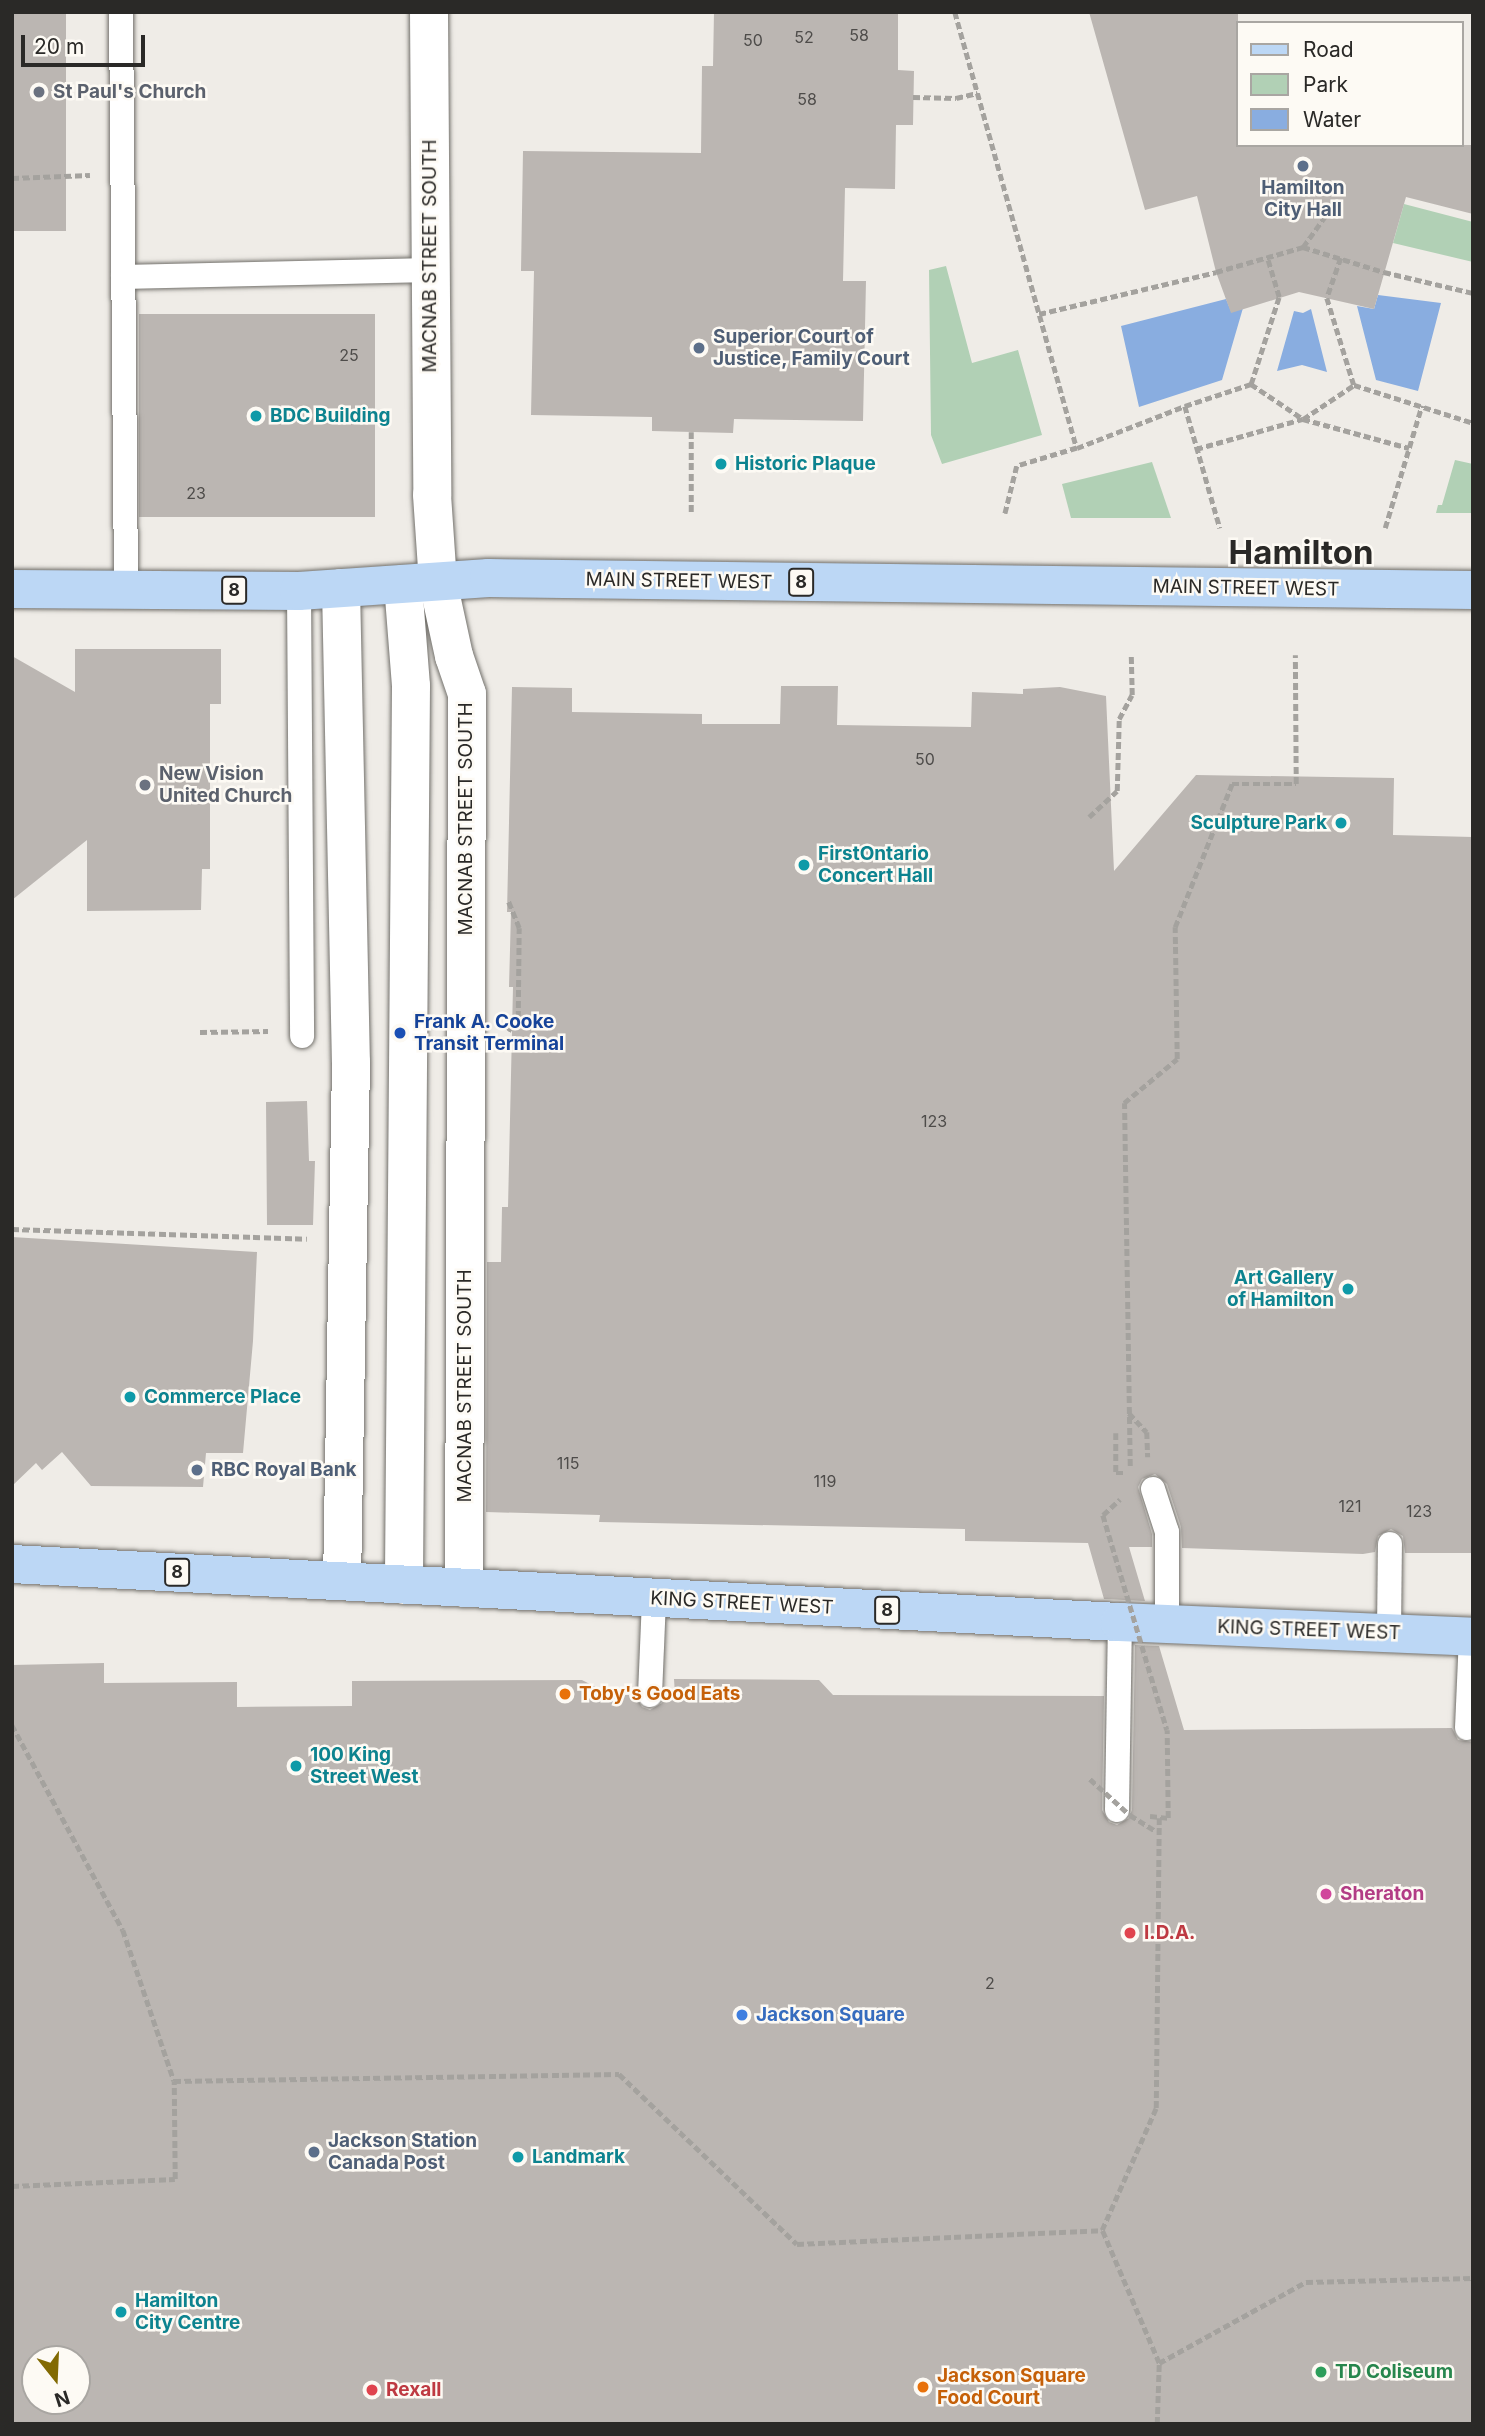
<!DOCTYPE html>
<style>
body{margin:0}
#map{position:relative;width:1485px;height:2436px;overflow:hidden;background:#efece7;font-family:Inter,sans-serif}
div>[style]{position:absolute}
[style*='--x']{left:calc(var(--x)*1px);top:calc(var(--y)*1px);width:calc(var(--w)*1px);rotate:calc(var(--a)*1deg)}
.green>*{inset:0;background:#b1d0b5}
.water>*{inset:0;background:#89ade0}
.building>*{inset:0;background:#bbb6b2;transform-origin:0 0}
.path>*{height:4.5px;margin-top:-2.25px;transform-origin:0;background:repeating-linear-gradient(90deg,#a4a29e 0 7px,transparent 0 10.5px)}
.roads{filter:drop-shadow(0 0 2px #72706b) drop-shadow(0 0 2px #72706b)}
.lane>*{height:24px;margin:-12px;padding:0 12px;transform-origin:12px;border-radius:12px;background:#fff}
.street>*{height:38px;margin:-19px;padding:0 19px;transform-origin:19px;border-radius:19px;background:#fff}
.primary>*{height:38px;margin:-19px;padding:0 19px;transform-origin:19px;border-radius:19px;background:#bcd7f5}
.path-bridge>*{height:4.5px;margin-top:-2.25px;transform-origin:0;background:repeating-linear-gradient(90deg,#a4a29e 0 7px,transparent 0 10.5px)}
.dots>*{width:19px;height:19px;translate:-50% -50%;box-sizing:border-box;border:4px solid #fdfaf4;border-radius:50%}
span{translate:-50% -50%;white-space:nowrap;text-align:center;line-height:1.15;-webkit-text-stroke:5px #fdfaf4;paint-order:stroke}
.number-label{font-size:16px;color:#4e4c4a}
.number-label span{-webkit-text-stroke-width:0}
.shield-label span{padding:2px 5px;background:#fdfaf4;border:2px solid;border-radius:5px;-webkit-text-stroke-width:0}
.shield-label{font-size:18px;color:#2a2927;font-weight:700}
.worship-label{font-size:19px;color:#5b616d;font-weight:700}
.left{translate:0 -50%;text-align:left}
.service-label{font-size:19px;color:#4e5e75;font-weight:700}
.street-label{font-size:19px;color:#2a2927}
.culture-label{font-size:19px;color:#0d838f;font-weight:700}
.right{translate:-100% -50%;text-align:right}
.transit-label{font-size:19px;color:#164399;font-weight:700}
.food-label{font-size:19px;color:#c56008;font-weight:700}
.hotel-label{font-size:19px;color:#b23c85;font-weight:700}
.health-label{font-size:19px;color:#be3a42;font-weight:700}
.shop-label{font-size:19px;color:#366cbe;font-weight:700}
.leisure-label{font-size:19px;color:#27864d;font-weight:700}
.town-label{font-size:33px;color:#2a2927;font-weight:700}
.frame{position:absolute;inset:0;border:14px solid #2a2927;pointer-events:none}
.legend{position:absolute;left:1236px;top:21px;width:228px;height:126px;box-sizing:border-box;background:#fdfaf4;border:2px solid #a9a6a2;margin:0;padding:9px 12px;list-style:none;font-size:21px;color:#2a2927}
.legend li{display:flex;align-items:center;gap:14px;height:35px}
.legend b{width:35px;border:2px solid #a9a6a2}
.north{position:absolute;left:21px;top:2345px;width:70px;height:70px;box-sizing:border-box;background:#fdfaf4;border:2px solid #a9a6a2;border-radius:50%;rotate:162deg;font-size:19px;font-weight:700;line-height:28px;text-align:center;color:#2a2927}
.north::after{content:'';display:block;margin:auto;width:24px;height:32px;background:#826a03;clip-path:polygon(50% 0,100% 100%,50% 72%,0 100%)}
.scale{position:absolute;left:21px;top:35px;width:124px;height:32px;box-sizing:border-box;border:4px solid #2a2927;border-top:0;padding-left:9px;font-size:21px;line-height:24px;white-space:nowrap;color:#2a2927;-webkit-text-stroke:5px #fdfaf4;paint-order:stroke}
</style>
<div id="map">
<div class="green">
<div style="clip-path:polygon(1404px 204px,1473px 222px,1473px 262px,1393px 243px)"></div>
<div style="clip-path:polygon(946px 266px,972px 363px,1018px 350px,1042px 435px,942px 464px,931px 435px,929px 270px)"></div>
<div style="clip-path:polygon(1455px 460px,1473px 464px,1473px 513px,1436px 513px,1438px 505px,1442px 505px)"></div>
<div style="clip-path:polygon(1152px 462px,1171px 518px,1071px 518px,1062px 484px)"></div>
</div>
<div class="water">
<div style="clip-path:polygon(1378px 295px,1441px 303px,1418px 391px,1376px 380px,1357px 306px,1374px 309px)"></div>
<div style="clip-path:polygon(1226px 299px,1231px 311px,1243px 308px,1222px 380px,1139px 407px,1121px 326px)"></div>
<div style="clip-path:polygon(1311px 309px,1327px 372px,1302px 365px,1277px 371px,1294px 311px,1303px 313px)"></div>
</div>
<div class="building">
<div style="left:12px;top:12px;width:54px;height:219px"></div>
<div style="clip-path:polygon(714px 12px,898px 12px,898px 70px,914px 71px,913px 125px,896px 125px,895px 189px,845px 188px,843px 281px,866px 281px,863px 421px,734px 419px,733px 433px,652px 431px,652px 417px,531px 415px,534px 271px,521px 271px,523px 151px,701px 153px,702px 66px,713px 66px)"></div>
<div style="clip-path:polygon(1089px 12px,1238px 12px,1238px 145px,1473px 145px,1473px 214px,1406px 197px,1374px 309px,1299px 292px,1231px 313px,1216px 272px,1197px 196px,1145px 210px)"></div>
<div style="left:139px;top:314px;width:236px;height:203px"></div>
<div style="clip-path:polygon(75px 649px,221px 649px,221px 704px,210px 704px,210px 869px,202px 869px,201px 910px,87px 911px,87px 840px,12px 900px,12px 656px,75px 692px)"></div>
<div style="clip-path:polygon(781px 686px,838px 686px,837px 725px,971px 727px,972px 692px,1023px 694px,1023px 689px,1060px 687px,1106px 696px,1114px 871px,1196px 775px,1394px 778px,1393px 835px,1473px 837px,1473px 1553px,1405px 1553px,1403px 1536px,1391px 1529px,1378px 1536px,1375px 1552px,1363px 1554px,1182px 1548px,1181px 1527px,1167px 1484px,1155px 1474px,1142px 1479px,1138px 1487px,1152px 1534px,1152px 1547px,1129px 1547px,1145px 1601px,1104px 1599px,1088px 1543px,965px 1541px,965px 1529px,599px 1522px,600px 1515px,486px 1512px,487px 1262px,501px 1262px,502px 1207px,508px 1207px,513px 987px,509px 987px,511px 912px,507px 912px,512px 687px,572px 688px,572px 712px,702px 714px,702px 724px,780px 724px)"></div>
<div style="clip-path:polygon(307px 1101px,309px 1161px,315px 1161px,313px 1225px,267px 1225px,266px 1102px)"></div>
<div style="clip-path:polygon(12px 1237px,257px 1252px,253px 1341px,243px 1453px,206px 1453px,203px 1487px,91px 1486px,62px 1452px,42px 1470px,36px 1463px,12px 1486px)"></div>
<div style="clip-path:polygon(evenodd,1135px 1645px,1159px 1646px,1184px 1730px,1452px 1728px,1458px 1740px,1473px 1742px,1473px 2424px,12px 2424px,12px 1665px,104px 1663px,104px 1683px,237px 1682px,237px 1707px,352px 1706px,352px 1681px,582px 1680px,611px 1695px,635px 1695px,642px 1707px,650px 1710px,662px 1703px,665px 1695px,675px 1695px,674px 1679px,819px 1680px,833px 1695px,1104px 1696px,1102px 1810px,1109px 1822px,1117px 1825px,1129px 1818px,1132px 1810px,1135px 1645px,35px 2359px,77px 2359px,77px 2401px,35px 2401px,35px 2359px)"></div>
</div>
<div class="path">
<div style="--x:955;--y:12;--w:453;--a:74.4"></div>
<div style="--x:1077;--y:448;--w:63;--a:163.3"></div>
<div style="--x:1017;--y:466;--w:49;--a:104"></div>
<div style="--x:913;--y:97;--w:43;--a:1.3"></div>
<div style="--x:956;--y:98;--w:22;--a:-13"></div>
<div style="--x:12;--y:178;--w:78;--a:-2.2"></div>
<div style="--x:1303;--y:247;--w:53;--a:-54.2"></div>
<div style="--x:1341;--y:258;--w:42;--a:109.3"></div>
<div style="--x:1327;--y:298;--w:91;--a:72.8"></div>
<div style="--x:1354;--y:385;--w:125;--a:17.7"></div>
<div style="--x:1039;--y:314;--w:182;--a:-13.3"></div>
<div style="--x:1216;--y:272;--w:91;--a:-16"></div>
<div style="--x:1303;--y:247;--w:85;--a:17.2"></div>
<div style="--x:1384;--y:272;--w:91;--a:13.3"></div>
<div style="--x:1251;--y:384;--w:63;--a:33.9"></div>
<div style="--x:1303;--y:419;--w:61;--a:-33.7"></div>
<div style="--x:1185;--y:406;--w:127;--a:74"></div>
<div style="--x:1077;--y:448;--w:116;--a:-21.3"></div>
<div style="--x:1185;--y:406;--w:70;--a:-18.4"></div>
<div style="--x:1251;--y:384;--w:91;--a:-72.2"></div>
<div style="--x:1279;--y:297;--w:42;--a:-106.7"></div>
<div style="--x:1196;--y:449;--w:111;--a:-15.7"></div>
<div style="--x:1303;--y:419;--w:110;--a:15.3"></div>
<div style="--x:691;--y:512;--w:80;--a:-90"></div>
<div style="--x:1385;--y:528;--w:128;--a:-73.3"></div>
<div style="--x:1089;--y:817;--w:38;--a:-43"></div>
<div style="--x:1117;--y:791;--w:72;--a:-88.4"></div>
<div style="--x:1119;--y:719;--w:27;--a:-62"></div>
<div style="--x:1132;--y:695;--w:41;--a:-91.4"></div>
<div style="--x:508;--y:1031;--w:16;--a:-52"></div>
<div style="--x:518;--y:1018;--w:90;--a:-89.4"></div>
<div style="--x:519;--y:928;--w:29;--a:-112"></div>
<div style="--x:200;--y:1032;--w:68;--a:-0.8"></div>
<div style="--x:12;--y:1229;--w:295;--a:1.9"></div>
<div style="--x:1129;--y:1413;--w:26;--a:47"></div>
<div style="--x:1147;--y:1432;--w:25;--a:88"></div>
<div style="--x:1116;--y:1433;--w:40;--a:90"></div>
<div style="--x:1116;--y:1473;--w:8;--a:0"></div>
<div style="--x:1130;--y:1466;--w:363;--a:-90.9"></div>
<div style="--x:1124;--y:1103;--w:69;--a:-39.7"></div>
<div style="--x:1177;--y:1059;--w:132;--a:-90.9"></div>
<div style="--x:1175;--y:927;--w:154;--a:-68.3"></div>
<div style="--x:1232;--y:784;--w:64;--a:0"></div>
<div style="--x:1296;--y:784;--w:129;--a:-90.4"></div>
<div style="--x:1103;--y:1515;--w:23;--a:-43"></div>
<div style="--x:12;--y:1725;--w:233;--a:61.6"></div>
<div style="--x:123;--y:1930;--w:159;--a:71.3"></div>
<div style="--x:1150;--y:1816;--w:18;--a:6"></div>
<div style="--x:1168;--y:1818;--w:88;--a:-90.7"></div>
<div style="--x:12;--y:2186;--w:163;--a:-2.5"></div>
<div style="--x:175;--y:2179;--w:98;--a:-90.6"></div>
<div style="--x:174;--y:2081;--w:445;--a:-0.9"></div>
<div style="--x:619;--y:2074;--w:246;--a:43.7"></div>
<div style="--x:797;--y:2244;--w:305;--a:-2.6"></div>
<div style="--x:1159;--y:2363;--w:168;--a:-28.9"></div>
<div style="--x:1306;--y:2282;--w:167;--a:-1.4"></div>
<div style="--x:1157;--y:2424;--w:61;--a:-88.1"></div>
<div style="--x:1159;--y:2363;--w:145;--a:-113.2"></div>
<div style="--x:1102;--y:2230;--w:133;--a:-66.1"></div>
<div style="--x:1156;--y:2108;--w:290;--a:-89.4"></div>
</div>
<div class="roads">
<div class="lane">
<div style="--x:121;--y:12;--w:578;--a:89.5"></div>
<div style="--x:123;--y:277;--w:307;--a:-1.3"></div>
<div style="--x:299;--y:591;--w:445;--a:89.6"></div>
<div style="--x:1153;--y:1489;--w:45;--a:72"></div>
<div style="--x:1167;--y:1532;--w:93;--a:90"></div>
<div style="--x:1389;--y:1633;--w:89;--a:-89.4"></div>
<div style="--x:650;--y:1695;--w:97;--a:-87.6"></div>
<div style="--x:1467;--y:1728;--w:91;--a:-87.5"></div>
<div style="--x:1117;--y:1810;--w:188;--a:-89.1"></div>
</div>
<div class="street">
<div style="--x:429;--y:12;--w:483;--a:89.6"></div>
<div style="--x:432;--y:495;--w:87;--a:86.1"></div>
<div style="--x:438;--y:582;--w:76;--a:77.8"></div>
<div style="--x:454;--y:656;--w:40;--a:71.1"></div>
<div style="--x:467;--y:694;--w:894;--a:90.19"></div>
<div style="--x:403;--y:584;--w:102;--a:85.5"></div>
<div style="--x:411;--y:686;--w:899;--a:90.45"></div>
<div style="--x:341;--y:588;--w:474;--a:88.8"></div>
<div style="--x:351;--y:1062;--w:519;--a:90.99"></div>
</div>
<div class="primary">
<div style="--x:12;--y:589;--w:287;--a:0.4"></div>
<div style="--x:299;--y:591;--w:190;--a:-3.9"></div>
<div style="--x:489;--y:578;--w:984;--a:0.7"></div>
<div style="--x:12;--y:1564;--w:1110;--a:3"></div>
<div style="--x:1120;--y:1622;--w:353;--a:2.4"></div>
</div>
</div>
<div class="path-bridge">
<div style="--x:1103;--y:1515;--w:224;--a:73.4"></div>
<div style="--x:1090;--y:1779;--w:54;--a:42"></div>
<div style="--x:1130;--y:1815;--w:31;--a:32"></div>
</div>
<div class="dots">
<div style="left:39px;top:92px;background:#6b7280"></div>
<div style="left:1303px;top:166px;background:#5c6f8a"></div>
<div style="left:699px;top:348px;background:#5c6f8a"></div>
<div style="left:256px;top:416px;background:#0f9aa8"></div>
<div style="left:721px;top:464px;background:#0f9aa8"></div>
<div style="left:145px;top:785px;background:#6b7280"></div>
<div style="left:1341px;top:823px;background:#0f9aa8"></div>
<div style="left:804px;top:865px;background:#0f9aa8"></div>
<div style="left:400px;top:1033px;background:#1a4fb4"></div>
<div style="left:1348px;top:1289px;background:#0f9aa8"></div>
<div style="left:130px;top:1397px;background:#0f9aa8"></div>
<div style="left:197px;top:1470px;background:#5c6f8a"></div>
<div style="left:565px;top:1694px;background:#e8710a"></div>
<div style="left:296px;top:1766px;background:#0f9aa8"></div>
<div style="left:1326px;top:1894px;background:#d1479c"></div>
<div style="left:1130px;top:1933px;background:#e0444e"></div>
<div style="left:742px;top:2015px;background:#3f7fe0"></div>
<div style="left:314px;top:2152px;background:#5c6f8a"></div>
<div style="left:518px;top:2157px;background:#0f9aa8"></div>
<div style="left:121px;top:2312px;background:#0f9aa8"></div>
<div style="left:1321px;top:2372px;background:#2e9e5b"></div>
<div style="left:923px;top:2387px;background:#e8710a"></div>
<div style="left:372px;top:2390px;background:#e0444e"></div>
</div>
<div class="number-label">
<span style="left:859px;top:35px">58</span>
<span style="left:804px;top:37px">52</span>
<span style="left:753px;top:40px">50</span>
<span style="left:807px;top:99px">58</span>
<span style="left:349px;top:355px">25</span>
<span style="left:196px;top:493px">23</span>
<span style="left:925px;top:759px">50</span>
<span style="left:934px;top:1121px">123</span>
<span style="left:568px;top:1463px">115</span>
<span style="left:825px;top:1481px">119</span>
<span style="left:1350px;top:1506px">121</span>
<span style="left:1419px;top:1511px">123</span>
<span style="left:990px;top:1983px">2</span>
</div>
<div class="shield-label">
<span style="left:801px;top:582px">8</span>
<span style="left:234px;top:590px">8</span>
<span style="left:177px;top:1572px">8</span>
<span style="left:887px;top:1610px">8</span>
</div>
<div class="worship-label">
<span class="left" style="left:53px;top:92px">St Paul's Church</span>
<span class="left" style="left:159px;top:785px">New Vision<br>United Church</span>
</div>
<div class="service-label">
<span style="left:1303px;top:199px">Hamilton<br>City Hall</span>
<span class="left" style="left:713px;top:348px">Superior Court of<br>Justice, Family Court</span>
<span class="left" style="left:211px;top:1470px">RBC Royal Bank</span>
<span class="left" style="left:328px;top:2152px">Jackson Station<br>Canada Post</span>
</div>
<div class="street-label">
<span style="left:430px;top:256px;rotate:-90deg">MACNAB STREET SOUTH</span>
<span style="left:679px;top:581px;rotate:1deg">MAIN STREET WEST</span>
<span style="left:1246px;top:588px;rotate:1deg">MAIN STREET WEST</span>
<span style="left:466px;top:819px;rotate:-90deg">MACNAB STREET SOUTH</span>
<span style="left:465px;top:1386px;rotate:-90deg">MACNAB STREET SOUTH</span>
<span style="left:742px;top:1603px;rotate:3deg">KING STREET WEST</span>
<span style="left:1309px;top:1630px;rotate:2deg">KING STREET WEST</span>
</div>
<div class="culture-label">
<span class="left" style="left:270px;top:416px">BDC Building</span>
<span class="left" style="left:735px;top:464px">Historic Plaque</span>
<span class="right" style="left:1327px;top:823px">Sculpture Park</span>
<span class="left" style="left:818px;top:865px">FirstOntario<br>Concert Hall</span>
<span class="right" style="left:1334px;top:1289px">Art Gallery<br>of Hamilton</span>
<span class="left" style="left:144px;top:1397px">Commerce Place</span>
<span class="left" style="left:310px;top:1766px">100 King<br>Street West</span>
<span class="left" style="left:532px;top:2157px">Landmark</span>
<span class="left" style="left:135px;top:2312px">Hamilton<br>City Centre</span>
</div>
<div class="transit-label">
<span class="left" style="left:414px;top:1033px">Frank A. Cooke<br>Transit Terminal</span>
</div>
<div class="food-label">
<span class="left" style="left:579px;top:1694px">Toby's Good Eats</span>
<span class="left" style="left:937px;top:2387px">Jackson Square<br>Food Court</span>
</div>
<div class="hotel-label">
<span class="left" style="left:1340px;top:1894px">Sheraton</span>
</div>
<div class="health-label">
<span class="left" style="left:1144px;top:1933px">I.D.A.</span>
<span class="left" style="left:386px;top:2390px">Rexall</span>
</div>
<div class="shop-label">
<span class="left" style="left:756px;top:2015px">Jackson Square</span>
</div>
<div class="leisure-label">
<span class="left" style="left:1335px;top:2372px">TD Coliseum</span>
</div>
<div class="town-label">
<span style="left:1301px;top:553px">Hamilton</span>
</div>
<div class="frame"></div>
<ul class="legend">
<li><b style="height:9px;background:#bcd7f5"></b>Road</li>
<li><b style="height:19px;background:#b1d0b5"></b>Park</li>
<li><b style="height:19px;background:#89ade0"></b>Water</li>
</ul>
<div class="north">N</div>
<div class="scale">20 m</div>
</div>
